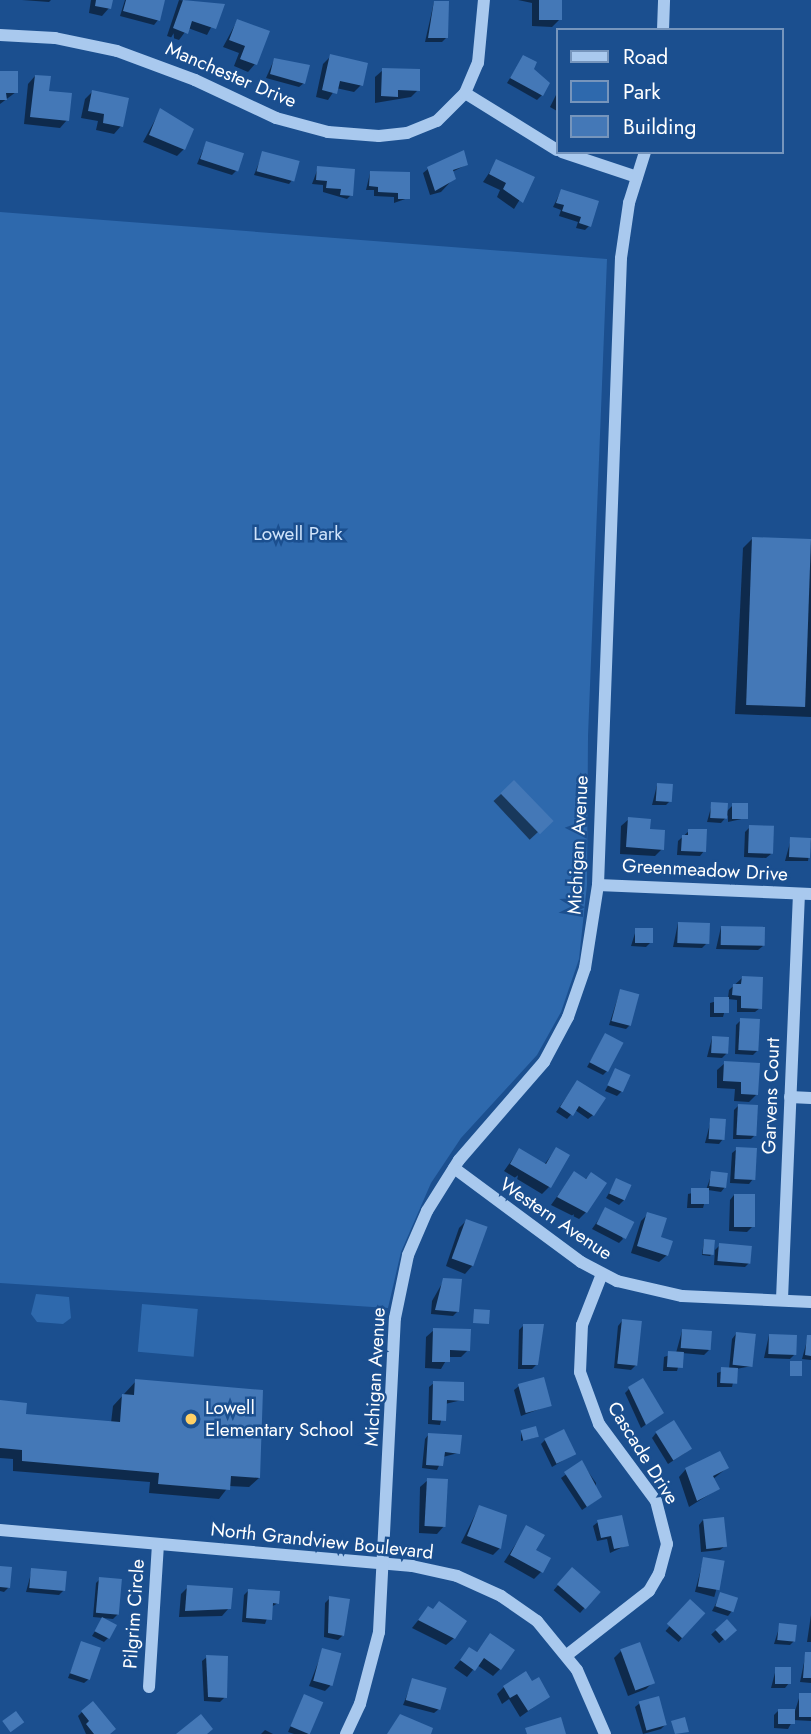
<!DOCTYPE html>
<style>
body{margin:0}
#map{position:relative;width:811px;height:1734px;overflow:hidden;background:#1b4f8f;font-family:Jost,sans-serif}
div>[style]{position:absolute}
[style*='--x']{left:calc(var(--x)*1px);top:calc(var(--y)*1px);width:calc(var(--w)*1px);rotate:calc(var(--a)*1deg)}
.green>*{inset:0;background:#2e69ad;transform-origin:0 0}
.shadow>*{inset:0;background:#0007;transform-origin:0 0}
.building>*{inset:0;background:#4478b7;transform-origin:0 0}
.minor>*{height:12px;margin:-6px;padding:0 6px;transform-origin:6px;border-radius:6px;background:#a9c9ee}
.dots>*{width:19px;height:19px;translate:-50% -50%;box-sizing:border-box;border:4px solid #1b4f8f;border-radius:50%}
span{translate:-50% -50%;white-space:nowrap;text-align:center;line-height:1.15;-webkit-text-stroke:5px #1b4f8f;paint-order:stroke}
.street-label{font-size:19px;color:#fff}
.park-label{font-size:19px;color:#cfe3fa}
.poi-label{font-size:19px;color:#fff}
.left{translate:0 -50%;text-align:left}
.legend{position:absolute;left:556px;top:28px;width:228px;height:126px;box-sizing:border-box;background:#1b4f8f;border:2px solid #7695bc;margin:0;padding:9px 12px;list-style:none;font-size:21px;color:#fff}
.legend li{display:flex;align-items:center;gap:14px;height:35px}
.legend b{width:35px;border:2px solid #7695bc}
</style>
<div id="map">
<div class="green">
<div style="clip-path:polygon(0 212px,607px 259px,588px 736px,587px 885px,579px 959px,561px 1012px,537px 1055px,461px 1138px,431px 1183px,401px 1252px,388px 1308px,0 1283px)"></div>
<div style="clip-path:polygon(36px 1294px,69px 1297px,71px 1318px,63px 1324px,37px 1322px,31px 1314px)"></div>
<div style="left:142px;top:1304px;width:56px;height:48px;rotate:5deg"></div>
</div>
<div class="shadow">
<div style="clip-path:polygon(22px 0,51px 0,49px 2px)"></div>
<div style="clip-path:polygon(91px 0,111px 0,109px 8px,102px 16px,89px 13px)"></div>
<div style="clip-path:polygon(125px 0,164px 0,158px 20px,154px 25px,120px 16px)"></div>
<div style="clip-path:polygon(179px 0,223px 5px,207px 35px,188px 28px,179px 40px,167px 36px)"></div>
<div style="clip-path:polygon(518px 0,560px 0,559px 20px,552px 27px,532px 26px,532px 3px)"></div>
<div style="clip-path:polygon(434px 2px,446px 38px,442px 42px,425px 42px)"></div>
<div style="clip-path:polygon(237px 21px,255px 64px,248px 72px,234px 66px,239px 53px,223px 47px)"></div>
<div style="clip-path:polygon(331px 56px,361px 85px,354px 92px,336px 88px,328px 100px,316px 97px,323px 64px)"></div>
<div style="clip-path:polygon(523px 57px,542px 95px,537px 100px,507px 83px)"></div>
<div style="clip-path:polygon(274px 60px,304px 83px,299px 87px,266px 78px)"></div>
<div style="clip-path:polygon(383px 70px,418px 90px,411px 97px,375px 103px,375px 77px)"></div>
<div style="clip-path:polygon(0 73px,16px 92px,0 104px)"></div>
<div style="clip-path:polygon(35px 76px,67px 120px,60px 128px,24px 124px,28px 84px)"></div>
<div style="clip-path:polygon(92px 92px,121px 126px,114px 134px,96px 130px,98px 121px,81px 118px,85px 99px)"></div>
<div style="clip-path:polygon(557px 93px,557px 111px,550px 107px)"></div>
<div style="clip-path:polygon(160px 111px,184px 149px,177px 156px,143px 142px)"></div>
<div style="clip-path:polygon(206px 143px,237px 170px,232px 175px,197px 164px)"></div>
<div style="clip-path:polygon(263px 153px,293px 179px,289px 184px,254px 175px)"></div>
<div style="clip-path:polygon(497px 161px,533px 178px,514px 209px,497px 197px,500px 190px,483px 182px)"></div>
<div style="clip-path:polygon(466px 165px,452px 172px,454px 178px,441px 192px,430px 195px,423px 173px,428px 169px)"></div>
<div style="clip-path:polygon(318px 168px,351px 195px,347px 199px,323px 192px,323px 185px,312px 184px)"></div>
<div style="clip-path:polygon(370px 173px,408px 198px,394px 203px,394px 197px,374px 196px,374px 190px,366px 190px)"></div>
<div style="clip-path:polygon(561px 191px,589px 226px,585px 230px,576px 228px,578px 222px,559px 216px,561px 210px,553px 207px)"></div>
<div style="clip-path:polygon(753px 538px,811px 541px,811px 717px,735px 714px,743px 548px)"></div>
<div style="left:514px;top:782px;width:53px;height:28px;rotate:47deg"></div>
<div style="clip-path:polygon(657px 785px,670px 801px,666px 805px,652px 805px)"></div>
<div style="clip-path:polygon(712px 804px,726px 812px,733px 805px,746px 818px,728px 822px,728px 815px,721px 823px,707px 822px)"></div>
<div style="clip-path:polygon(629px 819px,662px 849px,655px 856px,620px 854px,621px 826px)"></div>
<div style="clip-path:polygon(750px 827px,771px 854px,766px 858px,744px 857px,745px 832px)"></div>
<div style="clip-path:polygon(689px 831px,704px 851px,700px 856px,677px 855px,678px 841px)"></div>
<div style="clip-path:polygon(791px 839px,811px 840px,808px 861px,785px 861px)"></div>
<div style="clip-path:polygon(678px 923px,707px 943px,702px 948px,673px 947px)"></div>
<div style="clip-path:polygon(721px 927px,763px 946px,758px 950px,716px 949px)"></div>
<div style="clip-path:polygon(636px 930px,651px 942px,646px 947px,631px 946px)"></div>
<div style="clip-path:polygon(742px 978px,760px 1008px,755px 1012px,737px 1012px,737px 1000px,728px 999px,723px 1017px,710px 1017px,710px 1003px,728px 998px,729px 990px)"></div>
<div style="clip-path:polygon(620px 991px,630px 1025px,626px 1029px,609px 1025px)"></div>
<div style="clip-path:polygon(741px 1020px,758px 1050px,753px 1055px,735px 1054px,736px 1025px)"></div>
<div style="clip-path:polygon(605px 1035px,607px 1071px,603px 1075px,587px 1067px)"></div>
<div style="clip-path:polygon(712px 1038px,727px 1053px,722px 1058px,707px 1057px)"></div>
<div style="clip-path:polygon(725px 1063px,757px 1094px,749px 1102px,734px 1101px,735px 1089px,717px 1088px,717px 1070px)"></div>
<div style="clip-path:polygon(616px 1070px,622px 1091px,617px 1096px,605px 1091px)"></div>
<div style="clip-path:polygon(577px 1082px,593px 1115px,588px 1119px,575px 1110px,567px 1119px,556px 1112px)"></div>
<div style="clip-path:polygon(738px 1106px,755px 1135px,751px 1139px,733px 1139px,734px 1110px)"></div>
<div style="clip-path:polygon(711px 1120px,723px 1139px,719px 1144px,705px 1143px)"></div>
<div style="clip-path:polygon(556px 1149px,550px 1186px,542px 1194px,504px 1171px,519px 1150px,544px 1165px)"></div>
<div style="clip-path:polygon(737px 1149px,753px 1179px,749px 1184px,730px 1183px,732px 1153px)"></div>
<div style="clip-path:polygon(574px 1173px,584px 1180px,591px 1174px,586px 1212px,579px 1219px,551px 1205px)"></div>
<div style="clip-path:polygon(712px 1173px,725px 1187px,721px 1192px,708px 1190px,703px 1208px,687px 1208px,688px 1194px,706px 1190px)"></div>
<div style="clip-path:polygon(617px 1180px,624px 1200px,619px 1205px,606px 1198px)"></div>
<div style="clip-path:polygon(734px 1195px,752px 1227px,747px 1232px,729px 1231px,730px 1200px)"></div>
<div style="clip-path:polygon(606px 1209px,623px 1239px,619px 1243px,592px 1229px)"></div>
<div style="clip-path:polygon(648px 1214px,667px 1255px,659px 1262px,631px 1253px,641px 1221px)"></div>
<div style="clip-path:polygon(466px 1221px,472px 1266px,465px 1274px,446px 1266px,459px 1228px)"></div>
<div style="clip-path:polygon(704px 1241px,712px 1253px,720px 1245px,749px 1263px,745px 1267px,714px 1265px,715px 1250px,710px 1256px,702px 1255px)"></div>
<div style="clip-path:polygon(444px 1280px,458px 1311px,453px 1316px,431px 1314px,432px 1301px)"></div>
<div style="clip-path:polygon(622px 1321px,636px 1365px,631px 1370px,614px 1368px,618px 1326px)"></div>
<div style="clip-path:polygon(524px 1325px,536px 1365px,532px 1369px,518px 1369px,519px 1330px)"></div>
<div style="clip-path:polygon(434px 1330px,468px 1350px,461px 1357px,448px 1357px,441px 1369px,425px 1368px,426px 1337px)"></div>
<div style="clip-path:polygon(682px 1331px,709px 1350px,704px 1355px,682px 1353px,677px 1371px,663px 1371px,664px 1357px,676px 1353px)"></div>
<div style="clip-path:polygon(736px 1334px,752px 1366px,736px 1369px,732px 1387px,717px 1387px,717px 1373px,729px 1369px,732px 1339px)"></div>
<div style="clip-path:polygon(769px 1335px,795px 1354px,790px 1359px,764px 1358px)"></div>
<div style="clip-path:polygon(808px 1337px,811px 1337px,811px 1360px,802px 1359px)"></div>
<div style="clip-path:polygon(136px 1381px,259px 1478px,249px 1487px,229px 1486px,219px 1499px,149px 1493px,150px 1482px,13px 1471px,13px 1459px,0 1458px,0 1402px,25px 1416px,111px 1423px,113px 1406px)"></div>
<div style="clip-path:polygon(434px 1383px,462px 1400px,445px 1404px,440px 1425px,428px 1424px,429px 1387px)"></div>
<div style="clip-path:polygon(519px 1386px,550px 1405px,521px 1416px,514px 1390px)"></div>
<div style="clip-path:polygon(629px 1389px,662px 1413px,641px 1428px,625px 1393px)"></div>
<div style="clip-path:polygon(521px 1430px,537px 1437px,521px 1441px)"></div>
<div style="clip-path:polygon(656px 1433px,685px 1453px,668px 1464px,652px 1438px)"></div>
<div style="clip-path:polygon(429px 1434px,458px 1453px,443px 1457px,437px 1470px,422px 1468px,425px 1439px)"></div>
<div style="clip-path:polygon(545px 1440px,574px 1454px,552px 1467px,541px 1444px)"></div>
<div style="clip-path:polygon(582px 1463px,596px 1483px,595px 1501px,582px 1510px,561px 1478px)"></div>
<div style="clip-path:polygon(727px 1468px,713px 1479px,718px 1489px,689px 1507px,679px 1477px,686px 1469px)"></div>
<div style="clip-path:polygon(428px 1480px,444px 1526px,437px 1534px,419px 1533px,420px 1487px)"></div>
<div style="clip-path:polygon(479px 1507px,500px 1548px,493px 1555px,461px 1543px)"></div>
<div style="clip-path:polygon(703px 1520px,725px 1546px,720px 1550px,701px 1552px,699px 1525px)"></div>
<div style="clip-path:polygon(598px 1522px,627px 1545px,610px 1553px,607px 1539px,597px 1541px,593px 1526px)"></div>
<div style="clip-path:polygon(527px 1527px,541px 1572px,534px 1579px,504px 1562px)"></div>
<div style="left:704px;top:1558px;width:20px;height:35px;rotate:15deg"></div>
<div style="clip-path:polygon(0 1568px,9px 1587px,4px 1592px,0 1591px)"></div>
<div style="left:572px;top:1569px;width:35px;height:28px;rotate:41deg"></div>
<div style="clip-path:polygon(32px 1570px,64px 1590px,59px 1595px,26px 1592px)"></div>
<div style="clip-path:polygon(100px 1579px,118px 1614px,113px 1619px,93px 1617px,96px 1583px)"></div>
<div style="clip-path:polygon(188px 1587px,229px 1608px,222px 1616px,179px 1617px,181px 1594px)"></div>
<div style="clip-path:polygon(248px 1591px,278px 1603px,271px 1607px,265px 1624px,242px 1622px,244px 1595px)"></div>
<div style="clip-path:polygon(721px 1594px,732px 1611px,728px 1616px,712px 1611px)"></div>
<div style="clip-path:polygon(330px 1598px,343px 1635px,338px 1640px,324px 1637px,325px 1603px)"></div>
<div style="left:690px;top:1602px;width:17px;height:38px;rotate:40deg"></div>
<div style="clip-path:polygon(428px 1608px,454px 1638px,446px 1645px,412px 1628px)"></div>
<div style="clip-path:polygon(811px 1615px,811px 1642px,807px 1642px)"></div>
<div style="clip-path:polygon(102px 1620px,108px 1638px,104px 1642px,92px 1636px)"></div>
<div style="left:726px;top:1621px;width:12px;height:20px;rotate:48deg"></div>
<div style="clip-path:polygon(780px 1625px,794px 1641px,790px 1645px,774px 1644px)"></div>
<div style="clip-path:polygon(490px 1635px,500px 1669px,493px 1676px,477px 1665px,467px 1677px,454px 1668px,470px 1649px,476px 1653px)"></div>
<div style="clip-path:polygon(82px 1643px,89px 1679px,84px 1683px,68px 1678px)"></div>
<div style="clip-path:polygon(323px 1650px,330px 1686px,325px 1691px,309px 1686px)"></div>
<div style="clip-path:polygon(621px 1651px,653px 1682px,646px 1689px,628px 1696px,614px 1658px)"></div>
<div style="clip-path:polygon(806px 1653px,811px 1654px,811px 1683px,800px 1682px)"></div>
<div style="clip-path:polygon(207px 1657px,225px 1697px,220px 1702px,204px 1701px,202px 1661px)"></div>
<div style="clip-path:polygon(776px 1669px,789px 1683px,785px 1688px,771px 1688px)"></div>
<div style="clip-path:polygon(413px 1680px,439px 1709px,434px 1713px,403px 1705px)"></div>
<div style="clip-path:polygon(532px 1684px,548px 1697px,520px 1717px,509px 1699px,502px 1704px,497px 1694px,504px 1687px)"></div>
<div style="clip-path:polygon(800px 1695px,811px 1695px,811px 1721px,793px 1720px,788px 1729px,774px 1728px,774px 1715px,778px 1711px,795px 1711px)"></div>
<div style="clip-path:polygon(304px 1696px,321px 1703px,309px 1734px,294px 1734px,288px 1732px)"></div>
<div style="clip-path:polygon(640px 1703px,665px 1725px,661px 1729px,643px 1734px,635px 1707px)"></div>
<div style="clip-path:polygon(82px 1712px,109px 1734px,86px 1734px,78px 1716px)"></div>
<div style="clip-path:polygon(265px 1730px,273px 1734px,261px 1734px)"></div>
</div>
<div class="building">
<div style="clip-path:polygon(96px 0,113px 0,111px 9px,95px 6px)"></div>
<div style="clip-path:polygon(126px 0,165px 0,160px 21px,123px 11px)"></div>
<div style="clip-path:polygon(183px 0,225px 4px,216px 29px,192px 21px,188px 34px,173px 28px)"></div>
<div style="left:539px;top:0;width:23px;height:20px"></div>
<div style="clip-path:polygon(434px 1px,449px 1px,448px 38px,428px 38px)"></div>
<div style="clip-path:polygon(237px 19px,270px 31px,257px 65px,240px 59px,245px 46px,229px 40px)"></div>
<div style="clip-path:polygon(330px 54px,368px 63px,363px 86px,340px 81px,337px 94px,322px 90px)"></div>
<div style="clip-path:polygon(523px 55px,537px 62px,534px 69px,550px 83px,543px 96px,510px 78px)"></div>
<div style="clip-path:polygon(274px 58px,310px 65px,305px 84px,270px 74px)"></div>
<div style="clip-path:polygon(382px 68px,420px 69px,420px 91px,398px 90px,398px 97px,381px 96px)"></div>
<div style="clip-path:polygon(0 71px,18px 71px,18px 93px,6px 93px,7px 100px,0 100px)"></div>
<div style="clip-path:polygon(35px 75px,51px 76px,49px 91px,72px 93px,69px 121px,30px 117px)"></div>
<div style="clip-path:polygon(92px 90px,129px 98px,123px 127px,103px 123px,104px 114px,88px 111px)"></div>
<div style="clip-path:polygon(160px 108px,194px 129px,185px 150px,149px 135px)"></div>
<div style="left:206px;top:141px;width:40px;height:19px;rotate:18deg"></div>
<div style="clip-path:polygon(464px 150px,468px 165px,453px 170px,456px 179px,435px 191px,427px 167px)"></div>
<div style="left:262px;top:151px;width:39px;height:21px;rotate:15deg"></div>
<div style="clip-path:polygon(496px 159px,535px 177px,523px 203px,503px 189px,506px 183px,489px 174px)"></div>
<div style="clip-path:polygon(317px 166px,355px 169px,353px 196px,340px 195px,341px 189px,326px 188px,327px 181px,316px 180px)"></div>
<div style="clip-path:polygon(370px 171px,410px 172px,410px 199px,398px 199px,398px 193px,378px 192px,378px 187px,369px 186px)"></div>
<div style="clip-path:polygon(561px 189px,599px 201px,591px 227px,579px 223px,581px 217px,562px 211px,564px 205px,556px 203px)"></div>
<div style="left:752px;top:537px;width:59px;height:168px;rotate:2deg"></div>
<div style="left:514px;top:780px;width:57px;height:19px;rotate:46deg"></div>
<div style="left:657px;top:783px;width:16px;height:18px;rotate:4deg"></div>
<div style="left:711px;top:802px;width:17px;height:16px;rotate:3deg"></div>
<div style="left:732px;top:803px;width:16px;height:16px"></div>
<div style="clip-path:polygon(628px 817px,651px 819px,650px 829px,665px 830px,664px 850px,626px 847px)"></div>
<div style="left:749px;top:825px;width:25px;height:28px;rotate:2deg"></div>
<div style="clip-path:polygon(688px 829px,707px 829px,706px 852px,681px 851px,682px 835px,688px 835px)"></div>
<div style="left:790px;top:837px;width:21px;height:20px;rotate:3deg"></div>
<div style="left:678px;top:922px;width:32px;height:21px;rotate:2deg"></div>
<div style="left:721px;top:926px;width:44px;height:19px;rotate:1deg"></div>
<div style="left:635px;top:928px;width:18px;height:15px"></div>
<div style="clip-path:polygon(742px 976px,763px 977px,762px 1009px,741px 1008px,741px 996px,732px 995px,733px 984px,741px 984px)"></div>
<div style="left:620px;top:989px;width:20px;height:33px;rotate:15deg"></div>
<div style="left:714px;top:997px;width:15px;height:16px"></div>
<div style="left:740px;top:1018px;width:20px;height:32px;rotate:3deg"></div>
<div style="left:605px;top:1033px;width:21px;height:33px;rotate:28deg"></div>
<div style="left:712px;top:1036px;width:17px;height:17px;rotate:3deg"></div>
<div style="clip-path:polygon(724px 1061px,760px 1063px,758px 1095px,741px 1094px,741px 1082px,723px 1081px)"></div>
<div style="left:615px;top:1068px;width:17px;height:19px;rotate:24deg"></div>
<div style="clip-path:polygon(577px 1080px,606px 1098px,594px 1116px,579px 1106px,573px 1116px,560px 1107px)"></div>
<div style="left:738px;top:1104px;width:20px;height:31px;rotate:3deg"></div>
<div style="left:710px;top:1118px;width:16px;height:21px;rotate:4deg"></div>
<div style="clip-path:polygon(556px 1147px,570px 1155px,551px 1188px,510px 1164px,519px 1148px,546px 1164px)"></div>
<div style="left:736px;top:1147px;width:21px;height:32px;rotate:3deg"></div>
<div style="clip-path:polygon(574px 1171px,586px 1179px,591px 1172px,607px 1183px,587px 1213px,557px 1197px)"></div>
<div style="left:711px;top:1171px;width:17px;height:15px;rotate:7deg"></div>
<div style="left:616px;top:1178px;width:17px;height:17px;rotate:24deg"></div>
<div style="left:691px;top:1188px;width:18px;height:16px"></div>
<div style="left:734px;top:1194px;width:21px;height:33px"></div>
<div style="left:605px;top:1207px;width:33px;height:19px;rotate:27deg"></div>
<div style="clip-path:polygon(647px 1212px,667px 1218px,661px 1237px,673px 1241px,668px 1256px,637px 1246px)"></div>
<div style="left:466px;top:1219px;width:23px;height:42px;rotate:20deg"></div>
<div style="left:704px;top:1239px;width:11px;height:15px;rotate:5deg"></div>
<div style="left:719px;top:1243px;width:33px;height:18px;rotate:5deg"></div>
<div style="clip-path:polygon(443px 1278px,462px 1279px,459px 1312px,435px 1310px)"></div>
<div style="left:474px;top:1309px;width:16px;height:14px;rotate:4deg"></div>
<div style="left:622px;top:1319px;width:20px;height:45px;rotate:6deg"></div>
<div style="clip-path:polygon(523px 1324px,544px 1324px,538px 1365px,522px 1365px)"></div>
<div style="clip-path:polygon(433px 1328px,471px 1329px,470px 1351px,450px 1350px,450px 1362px,432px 1362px)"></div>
<div style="left:682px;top:1329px;width:30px;height:19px;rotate:4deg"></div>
<div style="left:736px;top:1332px;width:20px;height:33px;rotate:6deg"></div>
<div style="left:769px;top:1334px;width:28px;height:20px;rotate:2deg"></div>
<div style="clip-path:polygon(807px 1335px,811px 1335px,811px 1356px,805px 1355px)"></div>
<div style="left:668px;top:1351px;width:16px;height:16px;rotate:4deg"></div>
<div style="left:790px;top:1361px;width:12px;height:15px"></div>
<div style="left:721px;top:1367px;width:17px;height:16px;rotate:3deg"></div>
<div style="left:544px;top:1377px;width:30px;height:27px;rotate:75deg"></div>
<div style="clip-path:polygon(643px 1378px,664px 1413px,646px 1425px,628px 1387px)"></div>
<div style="clip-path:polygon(135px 1379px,263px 1390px,260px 1478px,231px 1476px,230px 1490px,158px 1484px,159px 1473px,22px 1461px,22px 1450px,0 1448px,0 1400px,27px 1403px,26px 1414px,120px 1422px,122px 1394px,134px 1395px)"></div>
<div style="clip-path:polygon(433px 1381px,464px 1382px,464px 1401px,447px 1400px,446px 1421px,432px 1420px)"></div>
<div style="left:674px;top:1420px;width:34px;height:22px;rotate:58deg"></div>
<div style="left:536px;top:1426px;width:11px;height:16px;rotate:75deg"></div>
<div style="left:564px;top:1429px;width:28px;height:22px;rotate:64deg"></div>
<div style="clip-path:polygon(428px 1433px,462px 1435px,460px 1454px,445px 1452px,443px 1466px,426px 1465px)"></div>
<div style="clip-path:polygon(720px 1451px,729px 1468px,713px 1476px,720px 1489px,697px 1501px,685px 1468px)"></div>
<div style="clip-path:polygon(582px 1460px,602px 1497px,587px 1507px,564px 1472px)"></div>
<div style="left:427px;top:1478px;width:21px;height:48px;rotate:3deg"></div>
<div style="clip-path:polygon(479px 1505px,507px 1515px,501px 1549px,467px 1536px)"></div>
<div style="clip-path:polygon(622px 1515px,629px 1546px,614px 1549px,611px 1536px,601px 1538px,597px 1520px)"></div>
<div style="left:724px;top:1517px;width:30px;height:21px;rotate:84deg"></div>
<div style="clip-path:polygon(526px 1525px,545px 1535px,536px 1550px,551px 1558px,543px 1573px,510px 1555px)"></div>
<div style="left:703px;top:1557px;width:22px;height:30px;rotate:10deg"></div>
<div style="clip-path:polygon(0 1566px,12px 1567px,10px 1588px,0 1587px)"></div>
<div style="left:572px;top:1567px;width:38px;height:23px;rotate:41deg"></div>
<div style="left:31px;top:1568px;width:36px;height:20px;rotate:5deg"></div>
<div style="left:99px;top:1577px;width:23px;height:36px;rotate:5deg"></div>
<div style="clip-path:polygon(187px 1585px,233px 1588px,231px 1609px,185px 1611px)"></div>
<div style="clip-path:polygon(248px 1589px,280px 1591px,279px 1604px,273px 1603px,272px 1620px,246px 1618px)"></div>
<div style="left:720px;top:1592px;width:19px;height:15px;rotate:18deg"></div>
<div style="clip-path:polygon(329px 1596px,350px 1599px,344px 1636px,328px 1633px)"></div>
<div style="left:690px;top:1599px;width:21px;height:34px;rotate:43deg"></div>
<div style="clip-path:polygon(439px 1601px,467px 1621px,455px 1639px,418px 1620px,428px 1606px,433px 1609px)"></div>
<div style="left:102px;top:1617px;width:17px;height:16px;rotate:28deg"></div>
<div style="left:727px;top:1619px;width:15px;height:16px;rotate:48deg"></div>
<div style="left:779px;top:1623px;width:18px;height:17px;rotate:6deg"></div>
<div style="clip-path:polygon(490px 1633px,515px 1650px,501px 1670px,484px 1658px,475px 1671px,460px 1660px,469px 1647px,477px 1652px)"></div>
<div style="left:81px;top:1641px;width:21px;height:34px;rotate:19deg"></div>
<div style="left:640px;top:1642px;width:44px;height:21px;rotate:70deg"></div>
<div style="left:322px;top:1648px;width:20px;height:34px;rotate:15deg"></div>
<div style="clip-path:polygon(805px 1652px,811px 1652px,811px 1678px,803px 1678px)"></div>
<div style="clip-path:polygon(206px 1655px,228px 1656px,227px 1698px,208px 1697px)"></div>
<div style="left:775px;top:1667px;width:16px;height:17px"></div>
<div style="clip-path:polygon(526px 1671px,532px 1681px,539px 1677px,550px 1697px,528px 1711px,517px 1694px,510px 1698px,503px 1686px)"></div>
<div style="left:412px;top:1678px;width:36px;height:23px;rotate:16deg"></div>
<div style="left:799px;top:1693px;width:12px;height:24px"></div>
<div style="left:304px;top:1694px;width:21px;height:35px;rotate:23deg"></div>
<div style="left:659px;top:1696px;width:30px;height:21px;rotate:75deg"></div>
<div style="clip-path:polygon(93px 1701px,116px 1729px,110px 1734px,94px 1734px,86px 1724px,89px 1721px,81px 1711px)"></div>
<div style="left:778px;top:1709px;width:17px;height:15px"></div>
<div style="left:16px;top:1711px;width:14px;height:17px;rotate:54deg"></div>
<div style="clip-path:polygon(201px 1714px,213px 1729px,207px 1734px,176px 1734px)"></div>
<div style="clip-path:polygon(400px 1714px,433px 1728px,431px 1734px,387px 1734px)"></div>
<div style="clip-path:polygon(561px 1717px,566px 1734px,527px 1734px,525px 1728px)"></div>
<div style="clip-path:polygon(685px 1717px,689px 1732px,675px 1734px,671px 1721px)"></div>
</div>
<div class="minor">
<div style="--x:663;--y:30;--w:30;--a:-88"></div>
<div style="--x:0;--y:35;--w:55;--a:3.1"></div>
<div style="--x:55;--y:38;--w:63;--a:11.8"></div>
<div style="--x:117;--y:51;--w:83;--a:20.4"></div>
<div style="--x:195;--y:80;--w:89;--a:25.1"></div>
<div style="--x:276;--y:118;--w:54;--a:15.1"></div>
<div style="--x:328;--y:132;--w:51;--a:4.5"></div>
<div style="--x:379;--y:136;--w:28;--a:-6"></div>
<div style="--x:407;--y:133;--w:32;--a:-22"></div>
<div style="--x:437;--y:121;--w:40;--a:-45"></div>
<div style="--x:465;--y:93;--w:33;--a:-67"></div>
<div style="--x:478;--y:63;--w:63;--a:-84.6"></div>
<div style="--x:465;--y:93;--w:108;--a:31.8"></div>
<div style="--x:562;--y:152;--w:79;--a:18.4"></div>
<div style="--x:598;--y:885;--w:213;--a:2.4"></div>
<div style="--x:790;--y:1097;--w:21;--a:3"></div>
<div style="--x:454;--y:1168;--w:158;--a:36.5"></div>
<div style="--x:581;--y:1262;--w:41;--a:27.8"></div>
<div style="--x:617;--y:1281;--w:67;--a:13"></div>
<div style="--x:682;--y:1296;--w:129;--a:2.7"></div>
<div style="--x:782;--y:1299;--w:405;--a:-87.6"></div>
<div style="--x:0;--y:1530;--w:414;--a:5"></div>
<div style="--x:412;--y:1566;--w:46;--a:12.5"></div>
<div style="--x:457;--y:1576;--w:48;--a:24.4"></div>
<div style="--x:501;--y:1596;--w:44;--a:34.8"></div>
<div style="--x:537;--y:1621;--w:63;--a:50.8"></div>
<div style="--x:577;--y:1670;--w:70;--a:66.4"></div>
<div style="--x:567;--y:1655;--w:104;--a:-38"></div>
<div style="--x:649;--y:1591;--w:20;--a:-60"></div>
<div style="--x:659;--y:1574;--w:31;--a:-75"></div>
<div style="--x:667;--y:1544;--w:44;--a:-104.3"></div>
<div style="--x:656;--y:1501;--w:96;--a:-126.5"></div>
<div style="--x:599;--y:1424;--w:55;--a:-110.1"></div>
<div style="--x:580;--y:1372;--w:47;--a:-87.6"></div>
<div style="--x:582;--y:1325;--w:55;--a:-68.6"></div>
<div style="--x:149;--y:1687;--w:143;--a:-86.4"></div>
<div style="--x:346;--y:1734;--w:33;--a:-65"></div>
<div style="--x:360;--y:1704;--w:74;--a:-75.2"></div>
<div style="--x:379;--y:1632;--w:314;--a:-87.1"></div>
<div style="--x:395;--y:1318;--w:64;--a:-78.3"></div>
<div style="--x:408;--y:1255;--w:48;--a:-66.6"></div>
<div style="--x:427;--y:1211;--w:60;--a:-57.9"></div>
<div style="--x:459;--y:1160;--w:130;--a:-49.1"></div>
<div style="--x:544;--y:1062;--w:51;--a:-61.9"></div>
<div style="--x:568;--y:1017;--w:52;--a:-70.9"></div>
<div style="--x:585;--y:968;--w:84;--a:-81.1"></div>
<div style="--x:598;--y:885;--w:627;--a:-87.9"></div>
<div style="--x:621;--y:258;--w:56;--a:-81.7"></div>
<div style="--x:629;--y:203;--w:53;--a:-72.6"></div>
</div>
<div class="dots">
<div style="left:191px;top:1419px;background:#ffd166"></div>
</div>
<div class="street-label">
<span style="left:231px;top:75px;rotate:23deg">Manchester Drive</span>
<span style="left:578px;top:845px;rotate:-87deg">Michigan Avenue</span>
<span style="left:705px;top:870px;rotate:3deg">Greenmeadow Drive</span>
<span style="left:771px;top:1096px;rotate:-88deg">Garvens Court</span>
<span style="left:556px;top:1219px;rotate:34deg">Western Avenue</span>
<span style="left:375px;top:1377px;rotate:-87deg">Michigan Avenue</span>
<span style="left:643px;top:1453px;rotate:58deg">Cascade Drive</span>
<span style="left:322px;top:1541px;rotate:6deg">North Grandview Boulevard</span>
<span style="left:134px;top:1614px;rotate:-86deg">Pilgrim Circle</span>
</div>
<div class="park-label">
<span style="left:298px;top:534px">Lowell Park</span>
</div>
<div class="poi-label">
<span class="left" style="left:205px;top:1419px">Lowell<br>Elementary School</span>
</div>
<ul class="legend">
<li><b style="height:9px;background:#a9c9ee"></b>Road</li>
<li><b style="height:19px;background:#2e69ad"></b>Park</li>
<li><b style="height:19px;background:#4478b7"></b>Building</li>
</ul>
</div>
